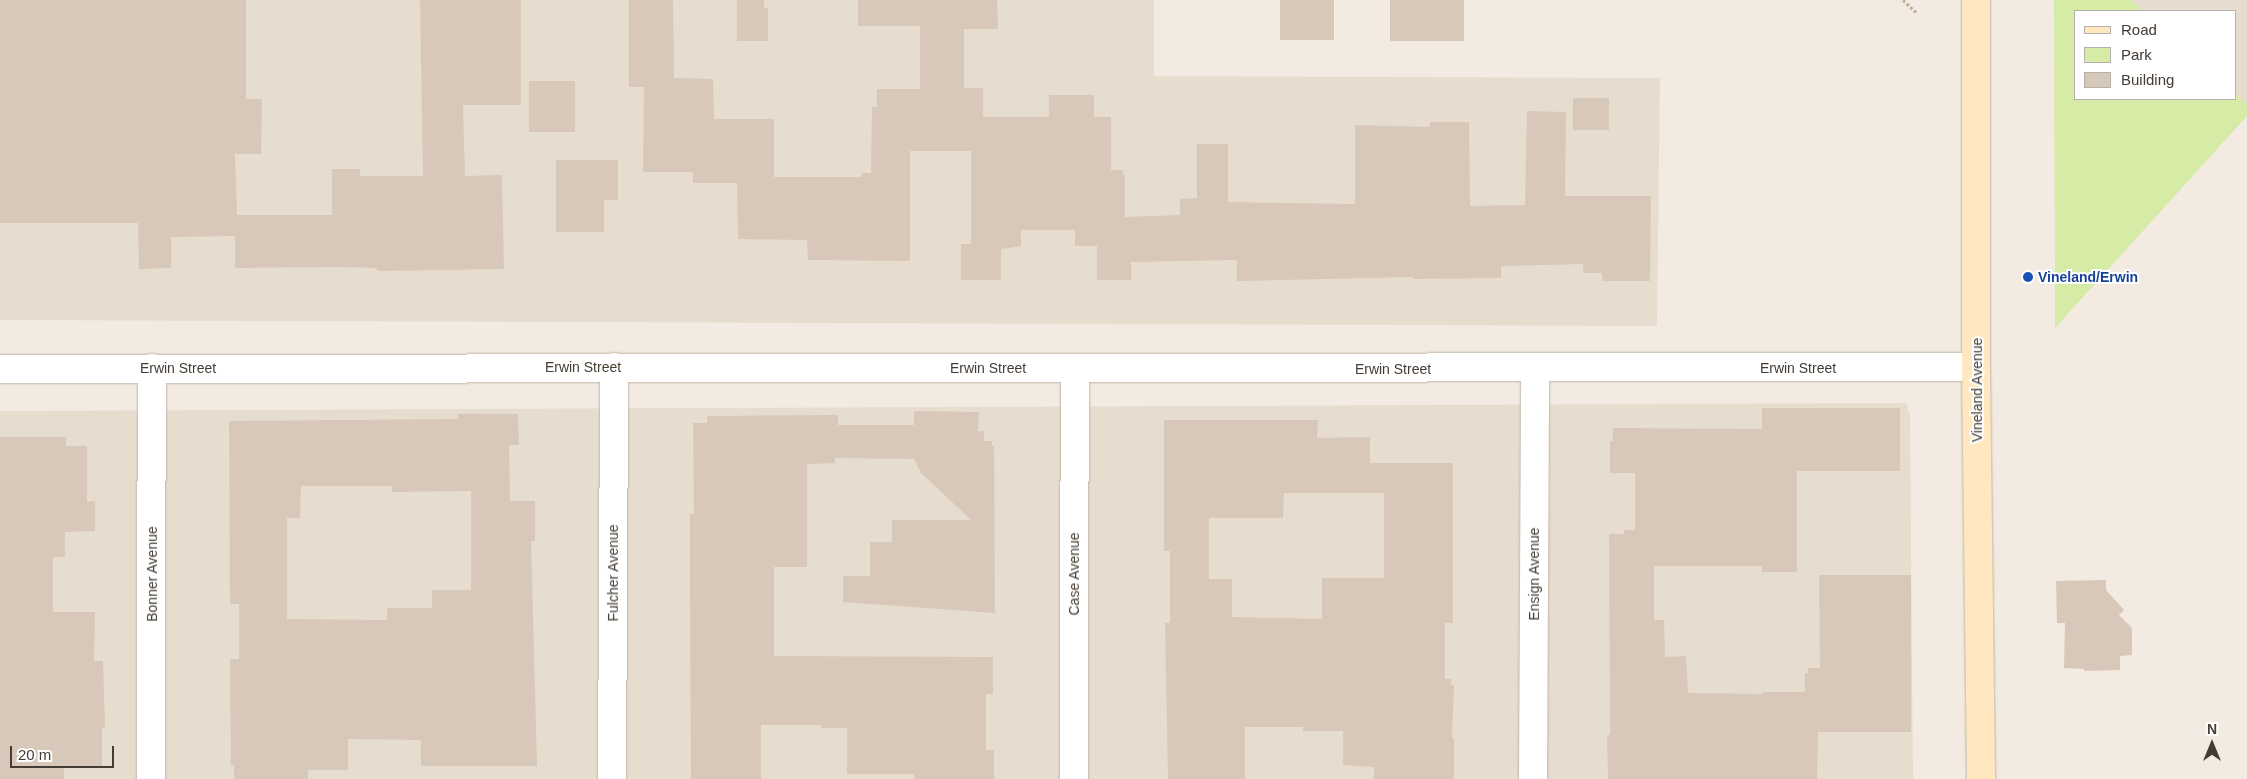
<!DOCTYPE html>
<style>
body{margin:0}
#map{position:relative;width:2247px;height:779px;overflow:hidden;background:#f3ebe2;font-family:Helvetica,sans-serif}
div>[style]{position:absolute}
[style*='--x']{left:calc(var(--x)*1px);top:calc(var(--y)*1px);width:calc(var(--w)*1px);rotate:calc(var(--a)*1deg)}
.residential>*{inset:0;background:#e7ddcf}
.green>*{inset:0;background:#d5eba6}
.building>*{inset:0;background:#d8c8b9;transform-origin:0 0}
.path>*{height:3px;margin-top:-1.5px;transform-origin:0;background:repeating-linear-gradient(90deg,#c2ac94 0 2.5px,transparent 0 5px)}
.roads{filter:drop-shadow(0 0 1px #c1b5a7) drop-shadow(0 0 1px #c1b5a7)}
.street>*{height:28px;margin:-14px;padding:0 14px;transform-origin:14px;border-radius:14px;background:#fff}
.secondary>*{height:28px;margin:-14px;padding:0 14px;transform-origin:14px;border-radius:14px;background:#ffe8bf}
.dots>*{width:14px;height:14px;translate:-50% -50%;box-sizing:border-box;border:2px solid #fff;border-radius:50%}
span{translate:-50% -50%;white-space:nowrap;text-align:center;line-height:1.15;-webkit-text-stroke:4px #fff;paint-order:stroke}
.transit-label{font-size:14px;color:#164399;font-weight:700}
.left{translate:0 -50%;text-align:left}
.street-label{font-size:14px;color:#443b32}
.legend{position:absolute;left:2074px;top:10px;width:162px;height:90px;box-sizing:border-box;background:#fff;border:1px solid #b4b1ad;margin:0;padding:6px 9px;list-style:none;font-size:15px;color:#443b32}
.legend li{display:flex;align-items:center;gap:10px;height:25px}
.legend b{width:25px;border:1px solid #b4b1ad}
.north{position:absolute;left:2187px;top:719px;width:50px;height:50px;-webkit-text-stroke:4px #fff;paint-order:stroke;rotate:0deg;font-size:14px;font-weight:700;line-height:20px;text-align:center;color:#443b32}
.north::after{content:'';display:block;margin:auto;width:18px;height:22px;background:#443b32;clip-path:polygon(50% 0,100% 100%,50% 72%,0 100%)}
.scale{position:absolute;left:10px;top:746px;width:104px;height:22px;box-sizing:border-box;border:2px solid #443b32;border-top:0;padding-left:6px;font-size:15px;line-height:18px;white-space:nowrap;color:#443b32;-webkit-text-stroke:4px #fff;paint-order:stroke}
</style>
<div id="map">
<div class="residential">
<div style="clip-path:polygon(0 0,1154px 0,1154px 76px,1660px 78px,1657px 326px,0 320px)"></div>
<div style="clip-path:polygon(2130px 0,2247px 0,2247px 104px,2236px 94px,2236px 11px,2143px 11px)"></div>
<div style="clip-path:polygon(1906px 403px,1910px 415px,1913px 779px,0 779px,0 411px)"></div>
</div>
<div class="green">
<div style="clip-path:polygon(2054px 0,2130px 0,2143px 11px,2076px 11px,2076px 99px,2236px 99px,2236px 94px,2247px 104px,2247px 116px,2055px 328px)"></div>
</div>
<div class="building">
<div style="clip-path:polygon(0 0,246px 0,246px 99px,262px 99px,261px 154px,235px 154px,237px 215px,332px 215px,332px 169px,360px 169px,360px 176px,423px 176px,420px 0,521px 0,521px 105px,463px 105px,465px 176px,502px 175px,504px 269px,380px 271px,374px 268px,340px 267px,235px 268px,235px 236px,171px 237px,171px 268px,139px 269px,138px 223px,0 223px)"></div>
<div style="clip-path:polygon(629px 0,673px 0,674px 78px,713px 79px,714px 119px,774px 119px,774px 177px,862px 177px,862px 173px,871px 173px,872px 107px,877px 107px,877px 89px,920px 89px,920px 26px,858px 26px,858px 0,997px 0,998px 29px,964px 29px,964px 88px,983px 88px,983px 117px,1049px 117px,1049px 95px,1094px 95px,1094px 117px,1111px 117px,1111px 170px,1123px 170px,1123px 175px,1125px 175px,1125px 217px,1180px 215px,1180px 199px,1197px 198px,1197px 144px,1228px 144px,1228px 202px,1355px 204px,1355px 125px,1430px 127px,1430px 122px,1469px 122px,1470px 206px,1525px 205px,1527px 111px,1566px 112px,1565px 196px,1651px 196px,1650px 281px,1602px 281px,1602px 273px,1583px 273px,1583px 264px,1501px 266px,1501px 278px,1413px 279px,1413px 277px,1237px 281px,1237px 260px,1131px 262px,1131px 280px,1097px 280px,1097px 246px,1075px 246px,1075px 230px,1021px 230px,1021px 246px,1001px 249px,1001px 280px,961px 280px,961px 244px,971px 244px,971px 151px,910px 151px,910px 261px,808px 260px,807px 240px,738px 239px,737px 183px,693px 183px,693px 172px,643px 172px,644px 87px,629px 87px)"></div>
<div style="clip-path:polygon(737px 0,764px 0,764px 8px,768px 8px,768px 41px,737px 41px)"></div>
<div style="left:1280px;top:0;width:54px;height:40px"></div>
<div style="left:1464px;top:0;width:41px;height:74px;rotate:90deg"></div>
<div style="left:529px;top:81px;width:46px;height:51px"></div>
<div style="left:1573px;top:98px;width:36px;height:32px"></div>
<div style="clip-path:polygon(556px 160px,618px 160px,618px 200px,604px 200px,604px 232px,556px 232px)"></div>
<div style="clip-path:polygon(1762px 408px,1900px 408px,1900px 471px,1797px 471px,1797px 572px,1762px 572px,1762px 566px,1654px 566px,1654px 620px,1664px 620px,1665px 657px,1686px 656px,1688px 693px,1763px 694px,1763px 692px,1805px 692px,1805px 673px,1808px 673px,1808px 668px,1820px 668px,1819px 575px,1911px 575px,1911px 732px,1818px 732px,1817px 779px,1608px 779px,1607px 735px,1610px 735px,1609px 534px,1624px 534px,1624px 530px,1635px 530px,1635px 473px,1610px 473px,1610px 441px,1613px 441px,1613px 428px,1762px 429px)"></div>
<div style="clip-path:polygon(914px 411px,979px 412px,978px 431px,984px 431px,984px 441px,992px 441px,992px 446px,994px 446px,995px 613px,843px 602px,843px 576px,870px 576px,870px 542px,892px 542px,892px 520px,971px 520px,921px 473px,914px 459px,835px 458px,835px 463px,807px 464px,807px 567px,774px 567px,774px 656px,993px 657px,993px 694px,986px 694px,986px 750px,994px 750px,994px 779px,914px 779px,914px 774px,847px 774px,847px 728px,821px 728px,821px 725px,761px 725px,761px 779px,691px 779px,690px 600px,690px 514px,694px 514px,693px 423px,707px 423px,707px 416px,838px 415px,838px 425px,914px 425px)"></div>
<div style="clip-path:polygon(evenodd,458px 414px,518px 414px,519px 445px,509px 445px,510px 501px,535px 501px,535px 541px,531px 541px,537px 766px,421px 766px,421px 740px,348px 739px,348px 770px,308px 770px,308px 779px,234px 779px,234px 765px,231px 765px,230px 659px,239px 659px,239px 604px,230px 604px,229px 421px,458px 419px,458px 414px,301px 486px,392px 486px,392px 492px,471px 491px,471px 590px,432px 590px,432px 608px,387px 608px,387px 620px,287px 619px,287px 518px,300px 518px,301px 486px)"></div>
<div style="clip-path:polygon(evenodd,1164px 420px,1318px 420px,1317px 438px,1370px 437px,1370px 463px,1453px 463px,1453px 623px,1445px 623px,1445px 679px,1451px 679px,1451px 685px,1454px 685px,1452px 738px,1454px 738px,1454px 779px,1374px 779px,1374px 767px,1343px 765px,1343px 731px,1303px 731px,1303px 727px,1245px 727px,1245px 779px,1168px 779px,1165px 623px,1170px 623px,1170px 551px,1164px 551px,1164px 420px,1284px 493px,1384px 493px,1384px 578px,1322px 578px,1322px 619px,1232px 617px,1232px 579px,1209px 579px,1209px 518px,1283px 518px,1284px 493px)"></div>
<div style="clip-path:polygon(0 437px,66px 437px,66px 446px,87px 446px,87px 502px,95px 501px,95px 531px,65px 532px,65px 557px,53px 557px,53px 612px,95px 612px,94px 661px,103px 661px,105px 728px,102px 728px,102px 767px,64px 768px,64px 779px,0 779px)"></div>
<div style="clip-path:polygon(2106px 580px,2106px 590px,2124px 610px,2119px 615px,2132px 628px,2132px 655px,2120px 656px,2120px 670px,2084px 671px,2084px 669px,2064px 668px,2065px 623px,2057px 623px,2056px 581px)"></div>
</div>
<div class="path">
<div style="--x:1903;--y:0;--w:19;--a:43"></div>
</div>
<div class="roads">
<div class="street">
<div style="--x:0;--y:369;--w:1976;--a:-0.06"></div>
<div style="--x:151;--y:779;--w:411;--a:-89.9"></div>
<div style="--x:612;--y:779;--w:412;--a:-89.7"></div>
<div style="--x:1074;--y:779;--w:411;--a:-89.9"></div>
<div style="--x:1533;--y:779;--w:410;--a:-89.7"></div>
</div>
<div class="secondary">
<div style="--x:1976;--y:0;--w:367;--a:90"></div>
<div style="--x:1976;--y:367;--w:412;--a:89.3"></div>
</div>
</div>
<div class="dots">
<div style="left:2028px;top:277px;background:#1a4fb4"></div>
</div>
<div class="transit-label">
<span class="left" style="left:2038px;top:277px">Vineland/Erwin</span>
</div>
<div class="street-label">
<span style="left:583px;top:367px">Erwin Street</span>
<span style="left:178px;top:368px">Erwin Street</span>
<span style="left:988px;top:368px">Erwin Street</span>
<span style="left:1798px;top:368px">Erwin Street</span>
<span style="left:1393px;top:369px">Erwin Street</span>
<span style="left:1977px;top:390px;rotate:-90deg">Vineland Avenue</span>
<span style="left:613px;top:573px;rotate:-90deg">Fulcher Avenue</span>
<span style="left:152px;top:574px;rotate:-90deg">Bonner Avenue</span>
<span style="left:1074px;top:574px;rotate:-90deg">Case Avenue</span>
<span style="left:1534px;top:574px;rotate:-90deg">Ensign Avenue</span>
</div>
<ul class="legend">
<li><b style="height:6px;background:#ffe8bf"></b>Road</li>
<li><b style="height:14px;background:#d5eba6"></b>Park</li>
<li><b style="height:14px;background:#d8c8b9"></b>Building</li>
</ul>
<div class="north">N</div>
<div class="scale">20 m</div>
</div>
